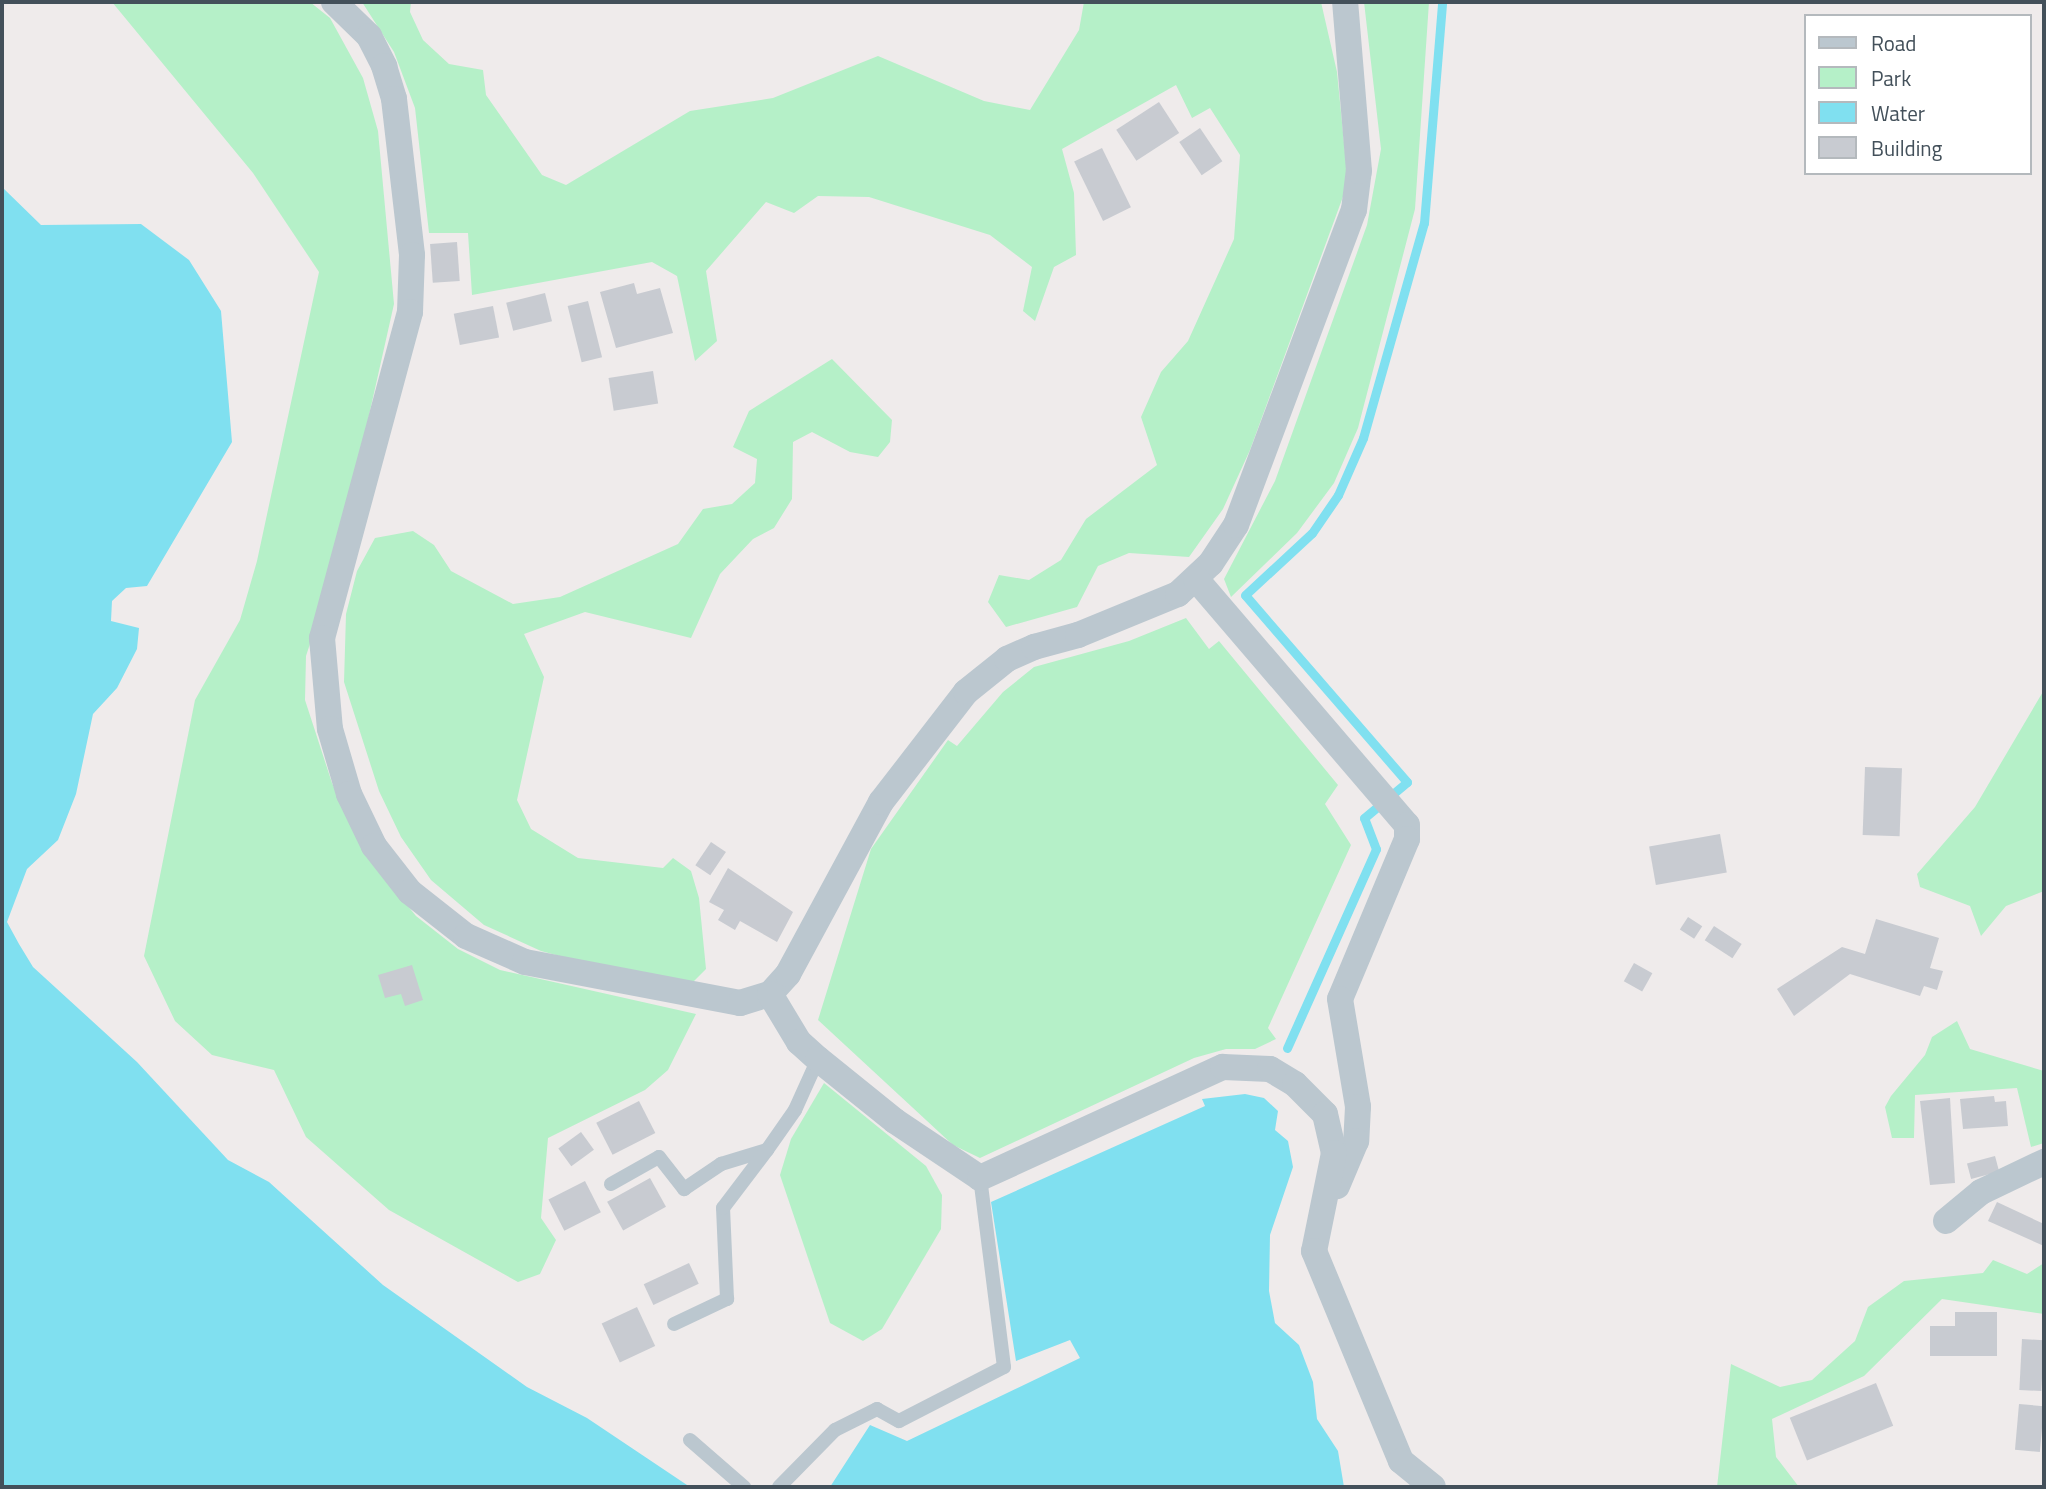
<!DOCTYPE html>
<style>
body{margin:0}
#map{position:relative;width:2046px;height:1489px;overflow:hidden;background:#efebeb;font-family:"Titillium Web",sans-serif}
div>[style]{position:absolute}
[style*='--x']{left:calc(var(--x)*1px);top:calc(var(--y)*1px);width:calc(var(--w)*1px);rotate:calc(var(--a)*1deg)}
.green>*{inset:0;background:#b5f0c8}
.water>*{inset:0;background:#80e0f0}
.stream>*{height:9px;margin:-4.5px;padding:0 4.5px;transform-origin:4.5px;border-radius:4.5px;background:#80e0f0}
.building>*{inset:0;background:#c8cbd1;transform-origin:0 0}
.lane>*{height:14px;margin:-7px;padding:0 7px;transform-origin:7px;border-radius:7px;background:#bbc7cf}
.street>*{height:26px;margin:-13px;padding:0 13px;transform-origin:13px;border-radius:13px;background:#bbc7cf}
span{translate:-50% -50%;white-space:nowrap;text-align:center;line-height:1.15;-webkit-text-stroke:5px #fff;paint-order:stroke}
.frame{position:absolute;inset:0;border:4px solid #43505a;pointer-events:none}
.legend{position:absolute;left:1804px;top:14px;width:228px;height:161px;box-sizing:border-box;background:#fff;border:2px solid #b4b9bd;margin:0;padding:9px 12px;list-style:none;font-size:21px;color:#43505a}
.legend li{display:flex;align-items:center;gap:14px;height:35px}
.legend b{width:35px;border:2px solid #b4b9bd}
</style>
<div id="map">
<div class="green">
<div style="clip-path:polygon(112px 2px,310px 2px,330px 18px,363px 78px,378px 131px,394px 304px,334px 571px,306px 656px,305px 700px,332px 783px,364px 852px,416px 916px,458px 949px,500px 970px,696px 1014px,668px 1070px,645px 1090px,548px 1138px,541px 1218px,556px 1240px,540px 1274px,518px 1282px,389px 1210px,306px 1137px,274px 1070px,212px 1055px,175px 1021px,144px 956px,195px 700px,240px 620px,257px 561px,319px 272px,253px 173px)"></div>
<div style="clip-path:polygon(362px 2px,411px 2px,410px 12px,423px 40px,449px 64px,483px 70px,486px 95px,542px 175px,566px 185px,690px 111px,773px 98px,878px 56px,984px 101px,1030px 110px,1079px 30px,1084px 2px,1321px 2px,1337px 72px,1348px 183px,1250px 450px,1223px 509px,1189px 557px,1129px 553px,1098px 566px,1077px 607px,1006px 627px,988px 602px,999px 575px,1029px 580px,1061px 560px,1086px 519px,1157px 465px,1141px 417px,1161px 372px,1188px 341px,1234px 239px,1240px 155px,1210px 108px,1192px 118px,1176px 85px,1062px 149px,1074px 193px,1076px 255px,1054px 267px,1035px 321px,1023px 311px,1032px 267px,990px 235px,869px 197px,818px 196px,794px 213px,766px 202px,706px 271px,717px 341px,695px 361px,677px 276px,652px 262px,472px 295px,468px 233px,429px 233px,415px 108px,394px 52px)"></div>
<div style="clip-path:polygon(1364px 2px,1429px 2px,1415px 209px,1358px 428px,1334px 483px,1297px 533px,1231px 597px,1224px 579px,1275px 481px,1367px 225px,1381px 149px)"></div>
<div style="clip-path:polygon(832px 359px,892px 420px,890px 442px,878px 457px,850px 452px,812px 432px,793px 442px,792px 499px,774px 528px,753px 539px,720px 574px,691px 638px,585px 612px,524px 634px,544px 677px,517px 800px,531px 829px,578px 858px,663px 868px,673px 858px,691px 871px,699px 898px,706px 969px,693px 982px,664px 984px,541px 951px,484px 925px,431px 880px,401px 837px,379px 791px,344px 682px,346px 614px,357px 571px,375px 538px,413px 531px,434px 545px,451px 571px,513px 604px,560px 597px,678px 544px,703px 509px,732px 504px,755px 483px,757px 459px,733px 447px,749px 411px)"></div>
<div style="clip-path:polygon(1186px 618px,1209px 649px,1219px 641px,1338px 785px,1325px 804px,1351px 845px,1268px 1028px,1276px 1039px,1255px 1049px,1226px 1049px,1194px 1058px,980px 1158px,953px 1145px,818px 1020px,871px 849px,948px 740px,957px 746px,1003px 692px,1034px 667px,1129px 641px)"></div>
<div style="clip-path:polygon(2044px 690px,2044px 891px,2006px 906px,1981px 936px,1970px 906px,1920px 887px,1917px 874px,1975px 807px)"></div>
<div style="clip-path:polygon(1957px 1021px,1970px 1049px,2044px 1071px,2044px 1143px,2031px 1147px,2017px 1088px,1915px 1095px,1914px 1138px,1892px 1138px,1885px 1107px,1891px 1096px,1925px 1055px,1932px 1037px)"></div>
<div style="clip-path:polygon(824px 1083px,926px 1166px,942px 1195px,941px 1229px,882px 1329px,863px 1341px,830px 1323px,780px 1175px,791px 1139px)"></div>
<div style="clip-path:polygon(1993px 1260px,2027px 1274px,2044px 1263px,2044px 1314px,1942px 1299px,1864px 1376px,1772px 1419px,1776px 1457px,1799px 1487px,1717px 1487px,1731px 1364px,1780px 1387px,1812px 1380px,1855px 1341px,1868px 1307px,1904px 1281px,1983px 1273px)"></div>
</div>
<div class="water">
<div style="clip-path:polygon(2px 187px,41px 225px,141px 224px,189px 260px,221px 311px,232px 442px,147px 586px,126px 588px,112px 601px,111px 621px,139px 628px,137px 649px,117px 688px,93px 714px,76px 794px,58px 840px,27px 869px,7px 922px,19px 944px,33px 967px,137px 1062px,228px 1160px,269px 1182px,383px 1285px,527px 1387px,587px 1418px,690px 1487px,2px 1487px)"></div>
<div style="clip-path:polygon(1245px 1094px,1264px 1098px,1278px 1111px,1275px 1130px,1288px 1141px,1293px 1167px,1270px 1235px,1269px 1291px,1275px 1323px,1299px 1345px,1313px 1382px,1317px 1419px,1338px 1451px,1344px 1487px,830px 1487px,870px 1425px,907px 1441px,1080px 1358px,1070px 1340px,1016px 1361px,991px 1202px,1205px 1106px,1202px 1099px)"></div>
</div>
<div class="stream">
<div style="--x:1287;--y:1048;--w:218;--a:-65.9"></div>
<div style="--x:1376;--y:849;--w:33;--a:-111"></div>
<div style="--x:1364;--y:818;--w:56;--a:-39.9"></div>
<div style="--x:1407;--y:782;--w:247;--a:-130.9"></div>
<div style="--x:1245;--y:595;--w:91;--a:-42.8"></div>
<div style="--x:1312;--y:533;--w:46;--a:-55.6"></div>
<div style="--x:1338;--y:495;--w:62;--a:-66.3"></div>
<div style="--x:1363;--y:438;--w:223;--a:-74.2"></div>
<div style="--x:1424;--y:223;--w:222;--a:-85.3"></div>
</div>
<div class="building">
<div style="left:1159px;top:102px;width:37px;height:51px;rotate:57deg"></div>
<div style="left:1200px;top:128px;width:40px;height:25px;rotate:56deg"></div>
<div style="left:1102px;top:148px;width:66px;height:31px;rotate:64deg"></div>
<div style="left:457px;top:242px;width:39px;height:27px;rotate:86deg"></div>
<div style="clip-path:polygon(634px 283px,637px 294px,660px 288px,673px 333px,616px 348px,600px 292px)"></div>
<div style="left:545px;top:293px;width:29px;height:40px;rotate:76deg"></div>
<div style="left:588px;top:301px;width:58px;height:21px;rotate:76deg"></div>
<div style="left:493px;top:306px;width:32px;height:40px;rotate:79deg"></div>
<div style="left:653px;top:371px;width:33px;height:45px;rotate:81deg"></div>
<div style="left:1865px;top:767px;width:37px;height:68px;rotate:2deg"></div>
<div style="left:1720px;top:834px;width:39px;height:72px;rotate:80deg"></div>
<div style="left:711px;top:842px;width:18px;height:28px;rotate:34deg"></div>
<div style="clip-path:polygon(728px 868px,793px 912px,777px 942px,740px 921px,735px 930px,718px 920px,724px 910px,709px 902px)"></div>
<div style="left:1688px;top:917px;width:17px;height:15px;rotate:33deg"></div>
<div style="clip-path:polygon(1876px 919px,1939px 938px,1930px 968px,1943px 971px,1937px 990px,1924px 986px,1920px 996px,1850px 974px,1794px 1016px,1777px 989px,1842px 947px,1865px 954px)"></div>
<div style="left:1714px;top:926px;width:33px;height:17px;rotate:33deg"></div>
<div style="left:1634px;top:963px;width:21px;height:21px;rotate:29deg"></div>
<div style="clip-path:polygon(412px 965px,423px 1000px,405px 1006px,401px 994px,385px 998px,378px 975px)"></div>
<div style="clip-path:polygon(1994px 1096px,1995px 1102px,2006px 1101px,2008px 1126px,1963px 1129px,1960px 1099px)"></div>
<div style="clip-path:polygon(1950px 1098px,1955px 1183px,1930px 1185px,1920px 1101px)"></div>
<div style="left:639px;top:1101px;width:36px;height:48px;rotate:63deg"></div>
<div style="left:581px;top:1132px;width:22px;height:28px;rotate:54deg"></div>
<div style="left:1995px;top:1156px;width:16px;height:29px;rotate:75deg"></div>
<div style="left:650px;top:1178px;width:33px;height:49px;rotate:61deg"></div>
<div style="left:585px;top:1181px;width:35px;height:41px;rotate:63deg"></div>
<div style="clip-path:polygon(1997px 1202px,2044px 1224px,2044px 1246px,1988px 1221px)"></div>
<div style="left:689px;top:1263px;width:23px;height:50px;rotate:65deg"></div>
<div style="left:637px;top:1307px;width:43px;height:39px;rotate:65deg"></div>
<div style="clip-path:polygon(1955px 1312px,1997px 1312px,1997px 1356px,1930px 1356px,1930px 1326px,1955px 1326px)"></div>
<div style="left:2022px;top:1339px;width:22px;height:51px;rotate:3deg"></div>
<div style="left:1876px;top:1383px;width:46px;height:93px;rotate:68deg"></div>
<div style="left:2019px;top:1404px;width:25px;height:46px;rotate:5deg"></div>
</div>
<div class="lane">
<div style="--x:611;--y:1184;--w:55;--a:-29.4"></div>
<div style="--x:659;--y:1157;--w:41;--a:52"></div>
<div style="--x:684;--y:1189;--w:45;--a:-34"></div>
<div style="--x:721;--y:1164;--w:48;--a:-16.9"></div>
<div style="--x:767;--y:1150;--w:49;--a:-55"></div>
<div style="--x:795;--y:1110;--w:56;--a:-65.7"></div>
<div style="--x:674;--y:1324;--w:59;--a:-25.3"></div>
<div style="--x:727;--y:1299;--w:91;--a:-92.5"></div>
<div style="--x:723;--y:1208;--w:73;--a:-52.8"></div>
<div style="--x:690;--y:1440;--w:72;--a:41"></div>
<div style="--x:779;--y:1487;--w:80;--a:-45.5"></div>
<div style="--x:835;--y:1430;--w:47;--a:-26.6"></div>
<div style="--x:877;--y:1409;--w:25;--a:29"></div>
<div style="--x:899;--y:1421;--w:118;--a:-27.2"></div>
<div style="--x:1004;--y:1367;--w:191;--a:-97.2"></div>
</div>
<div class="street">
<div style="--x:334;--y:2;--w:49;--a:44.2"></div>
<div style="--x:369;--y:36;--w:34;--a:63"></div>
<div style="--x:384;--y:66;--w:34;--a:73"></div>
<div style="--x:394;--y:99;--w:157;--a:83.4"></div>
<div style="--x:412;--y:255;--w:57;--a:92"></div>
<div style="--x:410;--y:312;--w:338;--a:105.1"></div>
<div style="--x:322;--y:638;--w:91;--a:85"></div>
<div style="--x:330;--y:729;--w:68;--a:73.7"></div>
<div style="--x:349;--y:794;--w:58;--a:64.3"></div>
<div style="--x:374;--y:846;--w:58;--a:52"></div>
<div style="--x:410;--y:892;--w:71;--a:38.2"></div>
<div style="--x:466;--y:936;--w:64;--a:23.8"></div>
<div style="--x:525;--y:962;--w:219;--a:10.8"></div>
<div style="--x:740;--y:1003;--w:31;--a:-17"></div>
<div style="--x:770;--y:994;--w:27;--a:-48"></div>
<div style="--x:788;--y:974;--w:196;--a:-61.6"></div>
<div style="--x:881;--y:802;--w:139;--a:-52.3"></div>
<div style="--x:966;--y:692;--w:53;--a:-38.8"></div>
<div style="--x:1007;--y:659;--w:30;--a:-24"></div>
<div style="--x:1034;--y:647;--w:46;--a:-15.3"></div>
<div style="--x:1078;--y:635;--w:108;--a:-22.3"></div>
<div style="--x:1178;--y:594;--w:45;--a:-43.2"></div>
<div style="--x:1211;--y:563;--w:45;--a:-56.7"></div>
<div style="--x:1236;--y:525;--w:336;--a:-69.5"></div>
<div style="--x:1354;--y:210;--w:39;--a:-83"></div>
<div style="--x:1359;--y:171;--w:170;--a:-94.7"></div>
<div style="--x:1196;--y:579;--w:324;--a:49.4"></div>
<div style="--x:1407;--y:825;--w:14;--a:90"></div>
<div style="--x:1407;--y:839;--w:173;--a:112.7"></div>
<div style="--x:1340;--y:999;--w:109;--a:80.5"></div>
<div style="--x:1358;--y:1107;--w:34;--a:93"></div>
<div style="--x:1356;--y:1141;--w:49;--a:112.9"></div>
<div style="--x:770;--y:994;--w:56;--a:58.9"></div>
<div style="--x:799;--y:1042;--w:25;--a:42"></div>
<div style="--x:818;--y:1059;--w:99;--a:38.8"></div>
<div style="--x:895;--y:1121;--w:102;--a:33.8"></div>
<div style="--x:980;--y:1178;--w:267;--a:-24.6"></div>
<div style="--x:1223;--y:1067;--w:47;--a:2.4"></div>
<div style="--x:1270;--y:1069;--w:29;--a:31"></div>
<div style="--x:1295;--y:1084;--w:42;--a:45"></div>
<div style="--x:1325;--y:1114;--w:40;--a:77"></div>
<div style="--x:1334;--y:1153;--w:100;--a:101.5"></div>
<div style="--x:1314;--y:1251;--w:227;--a:67.5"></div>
<div style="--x:1401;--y:1461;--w:41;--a:39.1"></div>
<div style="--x:1946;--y:1221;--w:45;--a:-39.6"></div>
<div style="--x:1981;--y:1192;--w:70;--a:-25.5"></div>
</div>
<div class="frame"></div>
<ul class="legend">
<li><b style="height:9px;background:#bbc7cf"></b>Road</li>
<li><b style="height:19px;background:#b5f0c8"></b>Park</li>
<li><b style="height:19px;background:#80e0f0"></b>Water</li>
<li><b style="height:19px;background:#c8cbd1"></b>Building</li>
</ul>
</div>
